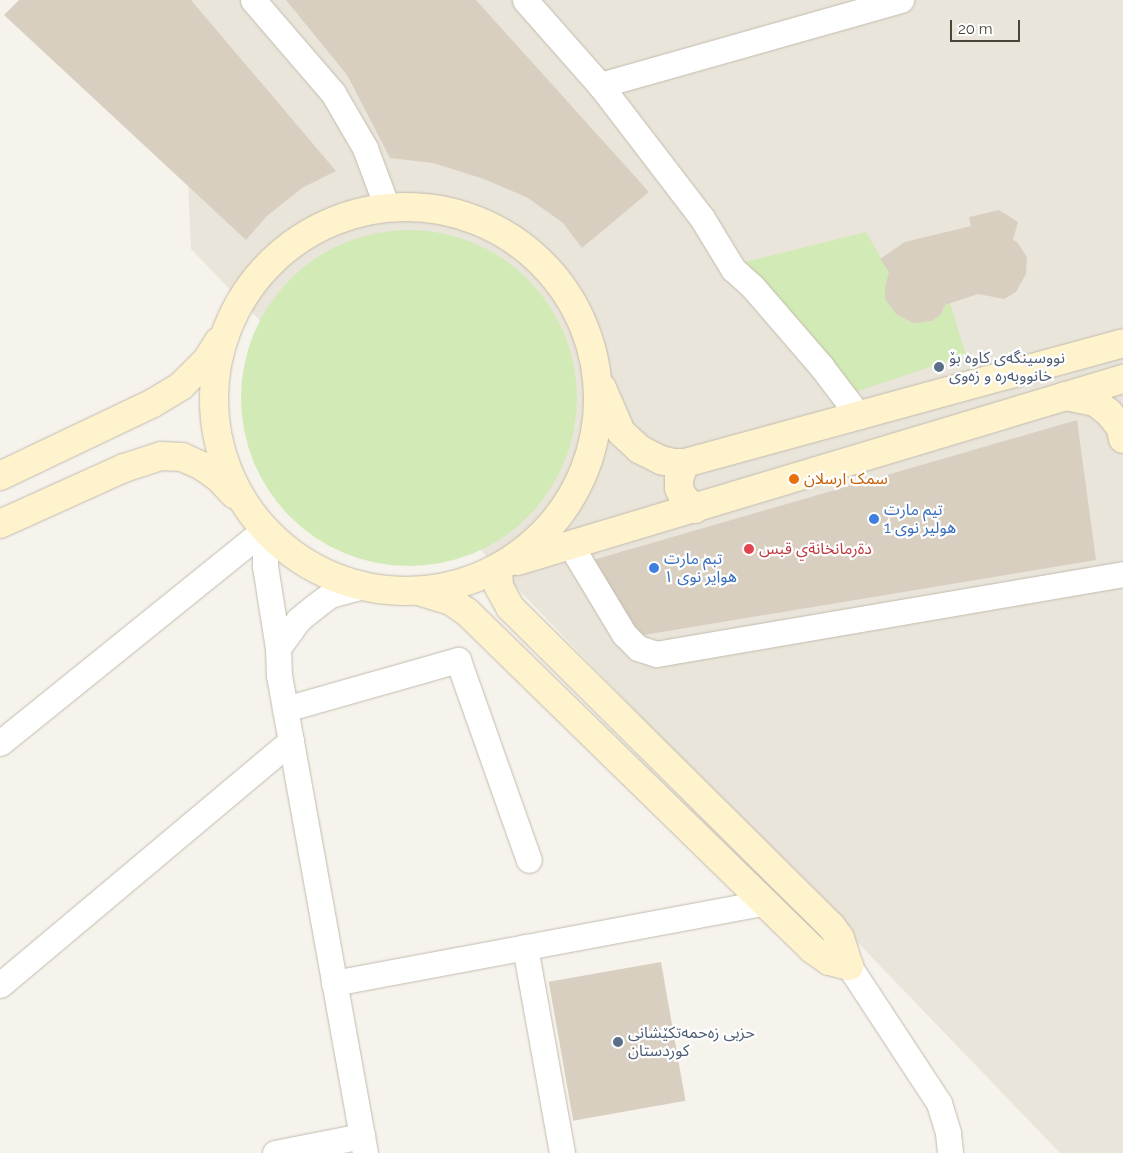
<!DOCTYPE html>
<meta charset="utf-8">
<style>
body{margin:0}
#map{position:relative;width:1123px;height:1153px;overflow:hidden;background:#f6f3ec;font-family:Raleway,"Noto Sans Arabic",sans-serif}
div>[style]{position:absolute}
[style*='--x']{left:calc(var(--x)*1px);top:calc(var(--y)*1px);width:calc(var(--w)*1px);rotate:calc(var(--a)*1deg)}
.residential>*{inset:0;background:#eae5da}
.green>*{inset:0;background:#d2eab5}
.round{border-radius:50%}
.building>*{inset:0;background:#d8cfc1;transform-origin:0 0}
.roads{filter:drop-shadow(0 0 1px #c2bbae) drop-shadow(0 0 1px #c2bbae)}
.street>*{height:25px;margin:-12.5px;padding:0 12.5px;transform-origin:12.5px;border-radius:12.5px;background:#fff}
.secondary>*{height:28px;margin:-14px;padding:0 14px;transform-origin:14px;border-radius:14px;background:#fff3cd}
.secondary>.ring{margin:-14px;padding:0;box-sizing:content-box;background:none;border:28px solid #fff3cd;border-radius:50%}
.dots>*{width:14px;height:14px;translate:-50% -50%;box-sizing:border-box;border:2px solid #fff;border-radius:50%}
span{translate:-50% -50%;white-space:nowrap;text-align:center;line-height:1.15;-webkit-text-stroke:4.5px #fff;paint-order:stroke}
.service-label{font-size:16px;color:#4e5e75}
.left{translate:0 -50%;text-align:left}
.food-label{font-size:16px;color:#c56008}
.shop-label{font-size:16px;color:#366cbe}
.health-label{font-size:16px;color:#be3a42}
.scale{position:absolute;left:950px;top:20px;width:70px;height:22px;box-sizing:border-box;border:2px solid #4b4439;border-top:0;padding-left:6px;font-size:15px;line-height:18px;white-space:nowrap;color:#4b4439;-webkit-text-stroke:4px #fff;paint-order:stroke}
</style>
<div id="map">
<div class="residential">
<div style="clip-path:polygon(180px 0,1123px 0,1123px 1153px,1060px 1153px,191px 249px)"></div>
</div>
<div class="green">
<div class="round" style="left:241px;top:230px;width:336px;height:336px"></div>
<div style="clip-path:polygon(866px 232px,889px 272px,885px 287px,885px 298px,896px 314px,913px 323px,932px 321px,941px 314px,945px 305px,950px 303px,966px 355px,855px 392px,741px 263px)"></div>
</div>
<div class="building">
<div style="clip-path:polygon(19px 0,191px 0,336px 171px,302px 188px,267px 216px,246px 240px,4px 15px)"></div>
<div style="clip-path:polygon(286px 0,476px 0,649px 192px,582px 248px,563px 223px,528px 198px,484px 179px,433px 163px,390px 158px,347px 75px)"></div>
<div style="clip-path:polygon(999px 210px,1018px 222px,1013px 240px,1017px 242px,1027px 257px,1026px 274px,1016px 292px,1004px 299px,978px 294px,945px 305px,941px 314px,932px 321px,913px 323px,896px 314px,885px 299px,885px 287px,889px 272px,880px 259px,905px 242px,971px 226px,969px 217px)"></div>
<div style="clip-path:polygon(1077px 420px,1096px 560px,638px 636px,586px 562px)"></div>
<div style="left:661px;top:962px;width:141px;height:114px;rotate:80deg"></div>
</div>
<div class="roads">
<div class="street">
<div style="--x:253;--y:0;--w:123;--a:49.3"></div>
<div style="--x:333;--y:93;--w:64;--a:59.8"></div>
<div style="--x:365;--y:148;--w:63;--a:69.6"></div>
<div style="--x:525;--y:0;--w:113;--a:48.6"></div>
<div style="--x:600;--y:85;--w:168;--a:52.5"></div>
<div style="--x:702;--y:218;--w:60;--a:58.7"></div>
<div style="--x:733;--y:269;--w:25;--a:42"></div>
<div style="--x:752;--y:286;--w:106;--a:49.2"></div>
<div style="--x:821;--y:366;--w:63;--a:52.8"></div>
<div style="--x:600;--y:85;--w:313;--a:-15.8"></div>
<div style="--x:265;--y:533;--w:33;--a:90"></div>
<div style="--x:265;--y:566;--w:83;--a:81"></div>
<div style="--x:278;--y:648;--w:27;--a:88"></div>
<div style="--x:279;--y:675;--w:486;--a:79.8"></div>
<div style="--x:571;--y:546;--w:103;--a:58.9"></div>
<div style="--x:624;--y:634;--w:20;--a:45"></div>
<div style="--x:638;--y:648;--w:19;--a:18"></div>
<div style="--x:656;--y:654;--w:474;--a:-9.7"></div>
<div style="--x:278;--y:648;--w:34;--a:-54"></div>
<div style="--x:298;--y:620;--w:21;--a:-39"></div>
<div style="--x:314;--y:607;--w:20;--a:-37"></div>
<div style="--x:330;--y:595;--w:31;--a:-15"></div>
<div style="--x:285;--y:709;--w:180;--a:-15.8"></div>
<div style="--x:458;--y:660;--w:212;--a:70.5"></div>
<div style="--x:0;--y:743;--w:338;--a:-38.9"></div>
<div style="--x:525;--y:947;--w:209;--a:79.8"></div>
<div style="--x:849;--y:966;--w:164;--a:56.7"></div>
<div style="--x:939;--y:1103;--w:31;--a:73"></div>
<div style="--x:948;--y:1133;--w:20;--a:84"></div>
<div style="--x:334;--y:983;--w:439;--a:-10.6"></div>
<div style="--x:0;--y:985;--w:380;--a:-40"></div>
<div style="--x:275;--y:1153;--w:89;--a:-11.1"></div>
</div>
<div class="secondary">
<div class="ring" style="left:214px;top:207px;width:356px;height:356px"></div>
<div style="--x:602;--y:388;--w:48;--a:66.6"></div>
<div style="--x:621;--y:432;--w:25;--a:43"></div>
<div style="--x:639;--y:449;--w:25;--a:27"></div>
<div style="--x:661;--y:460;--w:12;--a:14"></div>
<div style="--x:673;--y:463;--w:12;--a:0"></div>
<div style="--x:685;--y:463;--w:454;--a:-15.3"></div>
<div style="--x:1065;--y:396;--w:31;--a:11"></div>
<div style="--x:1095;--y:402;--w:18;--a:38"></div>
<div style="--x:1109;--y:413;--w:19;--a:51"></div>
<div style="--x:1121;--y:428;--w:11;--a:80"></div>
<div style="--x:685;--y:463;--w:17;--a:111"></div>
<div style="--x:679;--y:479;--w:9;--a:90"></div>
<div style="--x:679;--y:488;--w:10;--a:66"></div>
<div style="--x:683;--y:497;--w:17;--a:45"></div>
<div style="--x:0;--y:476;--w:170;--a:-25.5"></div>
<div style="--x:153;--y:403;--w:33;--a:-31"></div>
<div style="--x:181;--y:386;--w:37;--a:-45"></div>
<div style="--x:207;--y:360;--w:22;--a:-58"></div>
<div style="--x:0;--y:524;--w:136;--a:-24.3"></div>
<div style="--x:124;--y:468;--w:39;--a:-18"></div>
<div style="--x:161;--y:456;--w:21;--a:3"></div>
<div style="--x:182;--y:457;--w:22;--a:24"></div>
<div style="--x:202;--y:466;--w:21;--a:35"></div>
<div style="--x:219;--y:478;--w:22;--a:47"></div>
<div style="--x:517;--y:561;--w:633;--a:-16.72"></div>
<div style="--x:422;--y:592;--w:30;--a:17"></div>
<div style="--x:451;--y:601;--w:19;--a:35"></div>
<div style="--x:467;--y:612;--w:482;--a:44.3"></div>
<div style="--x:812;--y:949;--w:21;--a:35"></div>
<div style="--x:829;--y:961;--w:21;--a:14"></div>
<div style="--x:849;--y:966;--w:29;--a:-108"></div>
<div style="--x:840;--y:938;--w:14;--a:-126"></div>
<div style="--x:832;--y:927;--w:454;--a:-135.2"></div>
<div style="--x:510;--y:607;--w:23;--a:-119"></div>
<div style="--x:499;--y:587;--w:19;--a:-93"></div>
</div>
</div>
<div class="dots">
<div style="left:939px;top:367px;background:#5c6f8a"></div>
<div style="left:794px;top:479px;background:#e8710a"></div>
<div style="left:874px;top:519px;background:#3f7fe0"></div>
<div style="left:749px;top:549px;background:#e0444e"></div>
<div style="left:654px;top:568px;background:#3f7fe0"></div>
<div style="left:618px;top:1042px;background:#5c6f8a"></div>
</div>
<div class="service-label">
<span class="left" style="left:949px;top:367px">نووسینگەی کاوە بۆ<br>خانووبەرە و زەوی</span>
<span class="left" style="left:628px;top:1042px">حزبی زه‌حمه‌تكێشانی<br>كوردستان</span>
</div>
<div class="food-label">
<span class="left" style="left:804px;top:479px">سمک ارسلان</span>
</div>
<div class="shop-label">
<span class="left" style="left:884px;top:519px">تيم مارت<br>هولير نوى 1</span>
<span class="left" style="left:664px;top:568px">تبم مارت<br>هواير نوى ١</span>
</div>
<div class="health-label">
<span class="left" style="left:759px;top:549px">دةرمانخانةي قبس</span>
</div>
<div class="scale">20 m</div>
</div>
